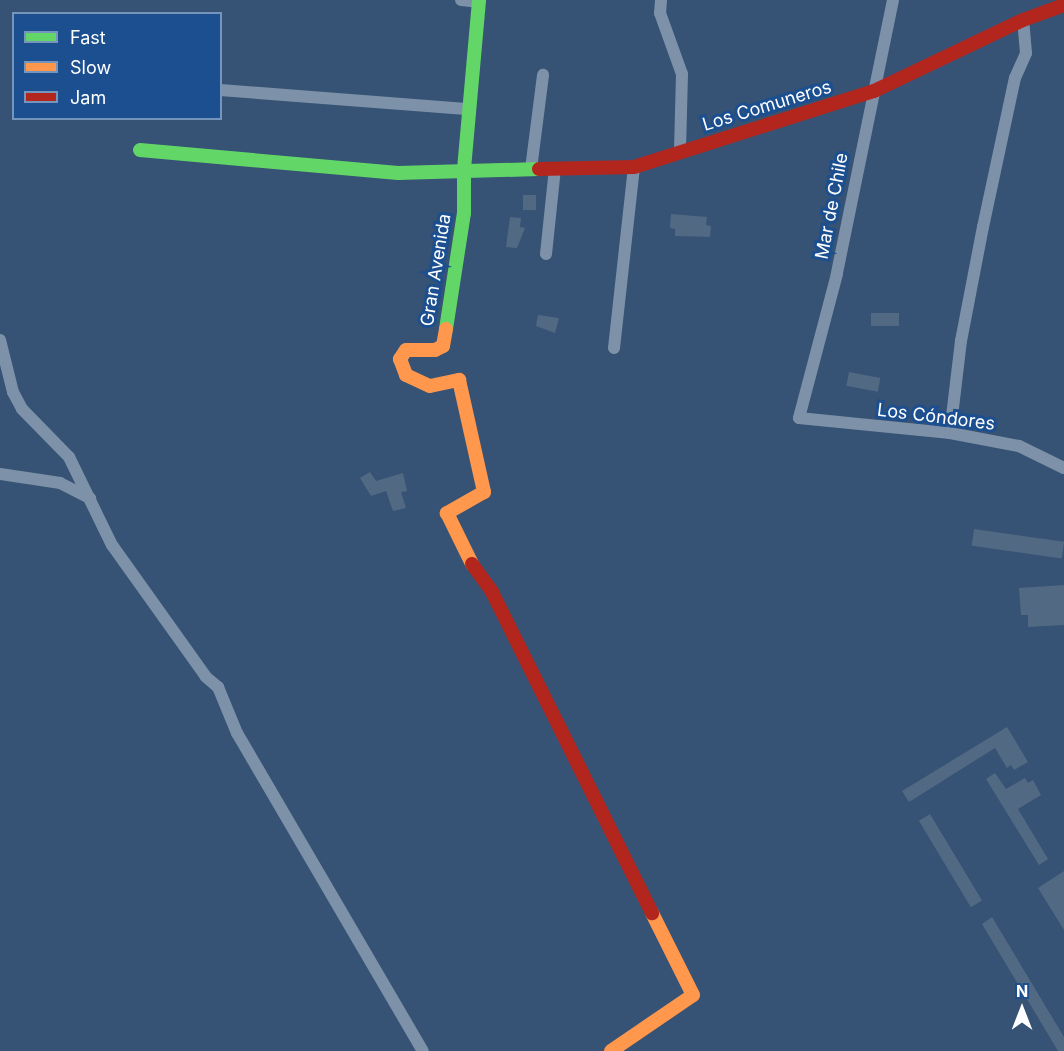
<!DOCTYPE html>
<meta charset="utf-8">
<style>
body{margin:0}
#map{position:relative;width:1064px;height:1051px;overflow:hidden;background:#365274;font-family:Inter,sans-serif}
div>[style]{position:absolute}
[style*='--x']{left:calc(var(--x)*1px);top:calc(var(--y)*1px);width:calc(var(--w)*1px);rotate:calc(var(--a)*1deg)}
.building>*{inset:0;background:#526984;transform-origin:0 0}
.street>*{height:12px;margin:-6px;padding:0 6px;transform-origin:6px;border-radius:6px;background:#7d92a8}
.fast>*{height:14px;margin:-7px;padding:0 7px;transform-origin:7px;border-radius:7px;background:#63d668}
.slow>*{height:14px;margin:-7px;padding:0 7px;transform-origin:7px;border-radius:7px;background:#ff974d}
.jam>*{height:14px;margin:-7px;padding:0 7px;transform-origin:7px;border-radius:7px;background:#b3261e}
span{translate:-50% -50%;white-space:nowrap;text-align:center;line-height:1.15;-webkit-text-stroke:6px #1b4f8f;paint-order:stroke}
.street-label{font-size:18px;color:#fff}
.legend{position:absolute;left:12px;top:12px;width:210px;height:108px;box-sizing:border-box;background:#1b4f8f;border:2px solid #7695bc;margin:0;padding:8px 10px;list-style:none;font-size:18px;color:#fff}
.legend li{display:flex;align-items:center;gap:12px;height:30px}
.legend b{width:30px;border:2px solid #7695bc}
.north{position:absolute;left:992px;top:979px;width:60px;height:60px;-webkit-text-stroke:4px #1b4f8f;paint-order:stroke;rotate:0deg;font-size:16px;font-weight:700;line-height:24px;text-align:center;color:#fff}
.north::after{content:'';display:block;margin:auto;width:21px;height:27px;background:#fff;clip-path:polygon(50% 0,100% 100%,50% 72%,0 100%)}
</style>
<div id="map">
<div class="building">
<div style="left:523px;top:195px;width:13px;height:15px"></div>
<div style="clip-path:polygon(671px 214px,707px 217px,706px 225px,711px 226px,710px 237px,675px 236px,675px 229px,670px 228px)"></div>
<div style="clip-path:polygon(510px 217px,521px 218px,520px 227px,525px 228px,517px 248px,506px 247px)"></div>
<div style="left:871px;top:313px;width:28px;height:13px"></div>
<div style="clip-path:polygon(538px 315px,559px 318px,555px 333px,536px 326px)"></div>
<div style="left:849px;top:372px;width:32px;height:14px;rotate:11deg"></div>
<div style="clip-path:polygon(370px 472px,376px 481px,403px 473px,407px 491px,401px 492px,406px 508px,393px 511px,386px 491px,371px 496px,360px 478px)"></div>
<div style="left:974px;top:529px;width:91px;height:17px;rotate:8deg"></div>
<div style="clip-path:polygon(1064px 585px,1064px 625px,1028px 627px,1028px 615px,1021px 615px,1019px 588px)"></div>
<div style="clip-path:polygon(1007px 727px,1028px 762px,1014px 770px,1011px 765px,1007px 768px,995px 748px,909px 802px,902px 791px)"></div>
<div style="clip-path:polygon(995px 773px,1006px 789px,1025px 778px,1028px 783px,1033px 780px,1041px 795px,1018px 809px,1048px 859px,1039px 865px,986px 779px)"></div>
<div style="left:930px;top:814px;width:101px;height:13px;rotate:59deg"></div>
<div style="clip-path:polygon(1064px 871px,1064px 930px,1038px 888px)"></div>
<div style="clip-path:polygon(992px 917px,1064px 1037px,1064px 1051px,1058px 1051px,982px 924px)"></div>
</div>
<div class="street">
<div style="--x:461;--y:0;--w:18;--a:6"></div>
<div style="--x:661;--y:0;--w:13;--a:94"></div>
<div style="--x:660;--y:13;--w:65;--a:70.2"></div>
<div style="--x:682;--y:74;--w:78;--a:91.5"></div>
<div style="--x:893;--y:0;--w:280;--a:101.6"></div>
<div style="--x:837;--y:274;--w:149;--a:104.8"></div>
<div style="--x:799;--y:418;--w:152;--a:5.7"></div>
<div style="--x:950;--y:433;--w:70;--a:10.7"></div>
<div style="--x:1019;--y:446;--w:50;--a:26.1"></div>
<div style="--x:220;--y:90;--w:250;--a:4.4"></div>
<div style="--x:531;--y:169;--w:95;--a:-82.7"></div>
<div style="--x:546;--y:254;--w:86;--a:-84"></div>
<div style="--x:0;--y:340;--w:54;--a:76"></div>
<div style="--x:13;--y:392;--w:19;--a:62"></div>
<div style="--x:22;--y:409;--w:67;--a:45.6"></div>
<div style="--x:69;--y:457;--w:98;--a:64"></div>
<div style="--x:112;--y:545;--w:162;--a:54.5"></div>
<div style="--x:206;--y:677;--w:16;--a:40"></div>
<div style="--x:218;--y:687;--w:50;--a:67.6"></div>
<div style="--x:237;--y:733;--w:368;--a:59.7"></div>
<div style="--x:614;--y:348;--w:182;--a:-83.7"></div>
<div style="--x:950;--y:433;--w:93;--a:-83.2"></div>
<div style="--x:961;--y:341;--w:116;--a:-79.1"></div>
<div style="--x:983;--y:227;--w:152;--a:-77.9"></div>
<div style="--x:1015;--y:78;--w:27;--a:-66"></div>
<div style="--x:1026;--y:53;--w:33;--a:-95"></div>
<div style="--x:0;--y:474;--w:61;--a:8.5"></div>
<div style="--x:60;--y:483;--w:34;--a:27"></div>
</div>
<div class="fast">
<div style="--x:140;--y:150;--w:259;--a:5.1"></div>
<div style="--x:398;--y:173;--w:141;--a:-1.6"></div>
<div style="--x:446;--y:329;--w:117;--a:-81.2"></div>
<div style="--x:464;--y:213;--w:44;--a:-90"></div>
<div style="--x:464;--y:169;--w:170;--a:-84.9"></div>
</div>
<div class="slow">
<div style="--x:446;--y:329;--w:17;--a:100"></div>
<div style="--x:443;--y:346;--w:9;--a:153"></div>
<div style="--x:435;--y:350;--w:29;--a:180"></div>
<div style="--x:406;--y:350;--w:11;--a:124"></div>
<div style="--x:400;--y:359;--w:17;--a:69"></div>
<div style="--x:406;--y:375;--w:26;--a:25"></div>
<div style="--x:430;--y:386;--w:30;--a:-12"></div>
<div style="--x:459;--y:380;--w:115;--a:77.4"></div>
<div style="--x:484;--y:492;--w:43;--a:150.4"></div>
<div style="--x:447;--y:513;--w:57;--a:63.9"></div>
<div style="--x:611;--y:1051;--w:99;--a:-34.3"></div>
<div style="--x:693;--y:995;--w:92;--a:-116.6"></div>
</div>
<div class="jam">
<div style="--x:539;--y:169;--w:95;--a:-1.2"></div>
<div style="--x:634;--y:167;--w:252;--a:-17.6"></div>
<div style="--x:874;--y:91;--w:165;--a:-25.5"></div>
<div style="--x:1023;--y:20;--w:44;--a:-20.1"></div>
<div style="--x:472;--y:564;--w:34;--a:54"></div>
<div style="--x:492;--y:592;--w:359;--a:63.5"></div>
</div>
<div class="street-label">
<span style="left:767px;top:106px;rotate:-17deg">Los Comuneros</span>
<span style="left:832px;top:206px;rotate:-79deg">Mar de Chile</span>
<span style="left:436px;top:270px;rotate:-81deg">Gran Avenida</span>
<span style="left:936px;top:417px;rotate:7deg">Los Cóndores</span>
</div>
<ul class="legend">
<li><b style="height:8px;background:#63d668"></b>Fast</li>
<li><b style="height:8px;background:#ff974d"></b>Slow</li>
<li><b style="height:8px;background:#b3261e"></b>Jam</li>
</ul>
<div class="north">N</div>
</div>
